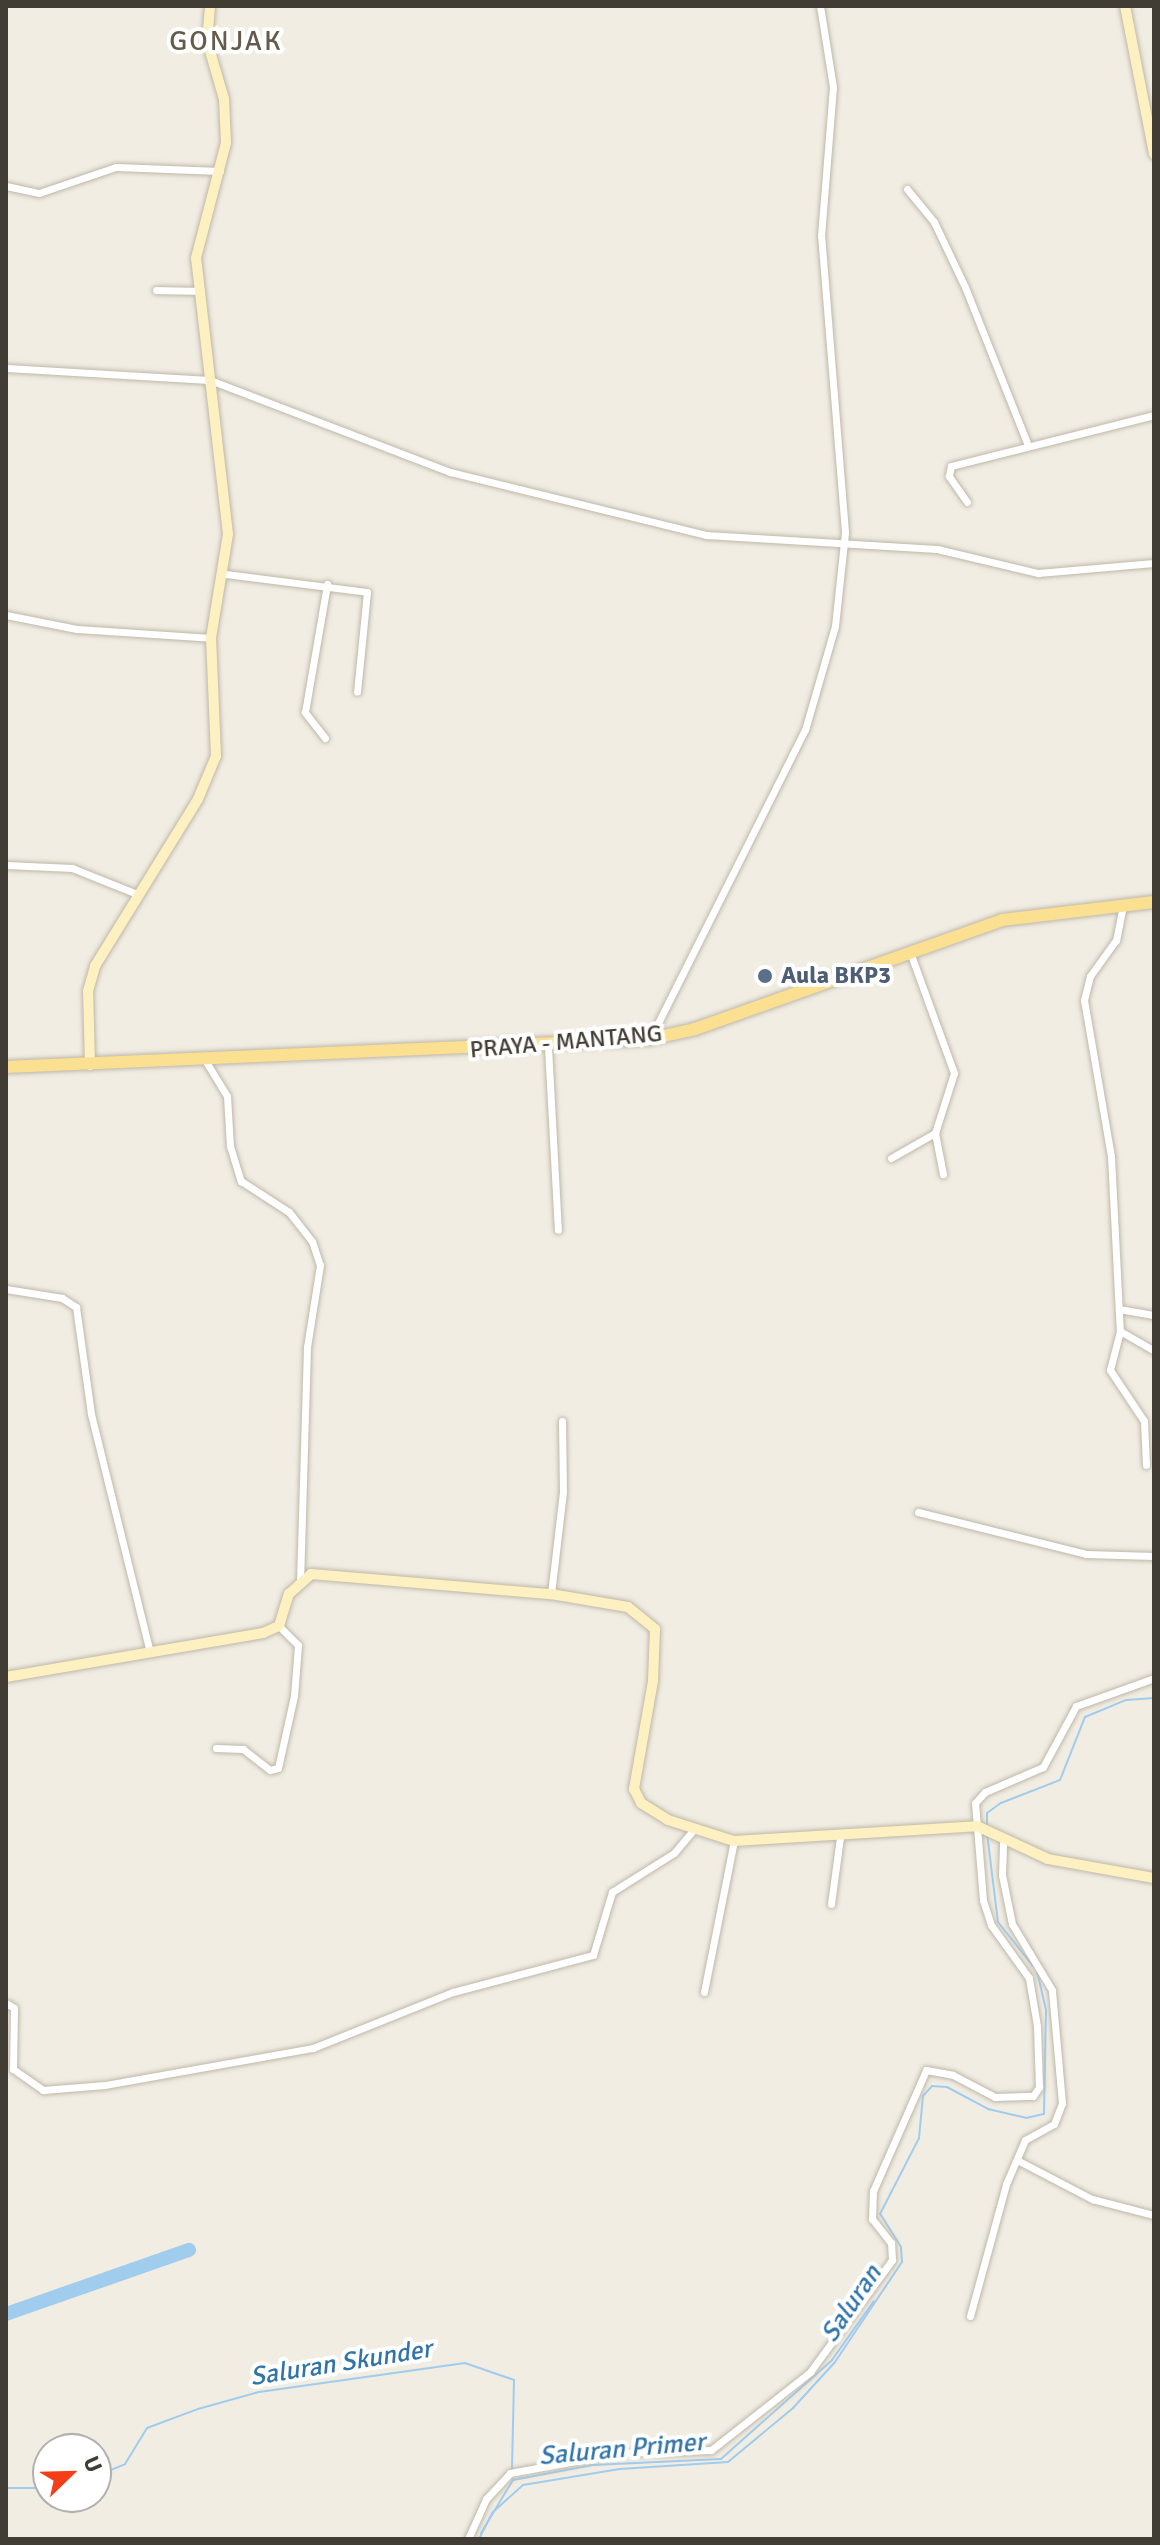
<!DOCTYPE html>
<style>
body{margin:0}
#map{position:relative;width:1160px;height:2545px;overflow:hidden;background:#f1ede3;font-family:Signika,sans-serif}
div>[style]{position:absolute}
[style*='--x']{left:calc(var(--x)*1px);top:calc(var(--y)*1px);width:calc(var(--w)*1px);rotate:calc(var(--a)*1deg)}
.stream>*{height:2px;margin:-1px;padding:0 1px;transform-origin:1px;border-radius:1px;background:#a0cced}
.river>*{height:14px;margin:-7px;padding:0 7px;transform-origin:7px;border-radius:7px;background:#a0cced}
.roads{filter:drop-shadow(0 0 2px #bfb8a9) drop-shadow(0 0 2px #bfb8a9)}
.street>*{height:7px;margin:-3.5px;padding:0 3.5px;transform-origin:3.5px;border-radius:3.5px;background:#fff}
.secondary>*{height:10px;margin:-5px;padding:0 5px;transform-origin:5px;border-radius:5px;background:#fdf0c1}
.primary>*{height:12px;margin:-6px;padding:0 6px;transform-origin:6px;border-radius:6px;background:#fbe092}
.dots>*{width:22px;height:22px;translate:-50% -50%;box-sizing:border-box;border:4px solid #fff;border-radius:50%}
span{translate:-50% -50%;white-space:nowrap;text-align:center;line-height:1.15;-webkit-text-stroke:8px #fff;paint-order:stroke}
.service-label{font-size:24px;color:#4e5e75;font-weight:700}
.left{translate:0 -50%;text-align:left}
.street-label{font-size:24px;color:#423d34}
.water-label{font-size:26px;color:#3174aa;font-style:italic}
.quarter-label{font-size:28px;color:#655b4b;letter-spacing:2px}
.frame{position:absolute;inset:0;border:8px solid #423d34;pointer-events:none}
.north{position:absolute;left:32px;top:2433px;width:80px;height:80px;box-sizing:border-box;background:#fff;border:2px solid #b3b1ae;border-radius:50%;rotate:67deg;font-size:22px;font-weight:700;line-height:32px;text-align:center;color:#423d34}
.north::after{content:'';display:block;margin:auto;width:28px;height:36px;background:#f33e18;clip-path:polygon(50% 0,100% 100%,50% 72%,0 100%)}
</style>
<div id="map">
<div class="stream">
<div style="--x:987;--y:1827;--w:14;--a:-90"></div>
<div style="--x:987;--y:1813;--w:17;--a:-36"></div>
<div style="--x:1001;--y:1803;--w:63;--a:-21.3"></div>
<div style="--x:1060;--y:1780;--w:68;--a:-68.4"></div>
<div style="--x:1085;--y:1717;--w:44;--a:-22.5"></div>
<div style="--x:1126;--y:1700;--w:28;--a:-4"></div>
<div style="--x:987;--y:1833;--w:90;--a:83"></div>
<div style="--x:998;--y:1922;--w:56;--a:51.5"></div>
<div style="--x:96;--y:2476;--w:31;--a:-22"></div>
<div style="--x:125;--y:2464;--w:42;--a:-58.6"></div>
<div style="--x:147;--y:2428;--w:54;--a:-20.4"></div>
<div style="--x:198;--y:2409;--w:63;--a:-15.6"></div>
<div style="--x:259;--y:2392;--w:208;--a:-8"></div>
<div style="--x:465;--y:2363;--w:52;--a:19.1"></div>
<div style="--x:514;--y:2380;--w:91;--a:91.3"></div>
<div style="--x:6;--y:2488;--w:42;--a:0"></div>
<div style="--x:481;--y:2533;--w:62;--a:-58.9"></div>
<div style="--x:513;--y:2480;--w:81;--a:-10.6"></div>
<div style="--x:593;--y:2465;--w:128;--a:-2.7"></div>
<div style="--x:721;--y:2459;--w:149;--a:-41.7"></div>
<div style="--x:832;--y:2360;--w:72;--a:-54.6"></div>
<div style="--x:479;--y:2539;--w:30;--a:-63"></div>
<div style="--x:493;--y:2512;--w:40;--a:-42"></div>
<div style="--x:523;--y:2485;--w:98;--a:-9.4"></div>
<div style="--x:620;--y:2469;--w:108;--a:-3.7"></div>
<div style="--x:728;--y:2462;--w:85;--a:-39.7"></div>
<div style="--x:793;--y:2408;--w:62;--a:-47.6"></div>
<div style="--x:835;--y:2362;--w:120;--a:-56.2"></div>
<div style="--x:902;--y:2262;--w:15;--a:-94"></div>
<div style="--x:901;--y:2247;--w:39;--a:-122"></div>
<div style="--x:880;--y:2214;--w:85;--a:-62.8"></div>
<div style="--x:919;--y:2138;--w:42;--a:-84.6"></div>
<div style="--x:923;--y:2096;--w:13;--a:-48"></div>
<div style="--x:932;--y:2086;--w:15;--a:4"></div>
<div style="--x:947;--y:2087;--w:47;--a:28.2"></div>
<div style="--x:988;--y:2109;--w:39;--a:13"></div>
<div style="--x:1026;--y:2118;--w:18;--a:-13"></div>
<div style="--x:1044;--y:2114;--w:104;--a:-88.9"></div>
<div style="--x:1046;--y:2010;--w:40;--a:-103"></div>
</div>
<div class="river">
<div style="--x:6;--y:2314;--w:194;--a:-19.3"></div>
</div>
<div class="roads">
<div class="street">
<div style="--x:6;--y:186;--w:34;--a:12"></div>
<div style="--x:39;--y:193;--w:81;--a:-18.7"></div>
<div style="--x:116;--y:167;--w:104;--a:2.2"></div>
<div style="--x:907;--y:189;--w:43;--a:50.7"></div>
<div style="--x:934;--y:222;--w:72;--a:64.5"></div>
<div style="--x:965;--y:287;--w:170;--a:68.3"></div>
<div style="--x:156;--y:290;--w:44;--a:1.3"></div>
<div style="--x:6;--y:368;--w:204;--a:3.4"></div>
<div style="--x:210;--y:380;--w:257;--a:21"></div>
<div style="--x:450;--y:472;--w:264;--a:13.8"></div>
<div style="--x:706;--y:535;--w:231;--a:3.5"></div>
<div style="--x:937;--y:549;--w:104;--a:13.4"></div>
<div style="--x:1038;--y:573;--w:116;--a:-4.9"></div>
<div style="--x:967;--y:502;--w:32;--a:-125"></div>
<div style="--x:949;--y:476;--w:10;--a:-79"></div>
<div style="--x:951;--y:466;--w:209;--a:-14.1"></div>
<div style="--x:225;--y:574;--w:143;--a:7.2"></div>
<div style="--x:367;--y:592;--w:100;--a:95.7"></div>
<div style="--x:6;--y:615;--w:72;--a:11.2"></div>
<div style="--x:77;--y:629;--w:134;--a:3.8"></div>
<div style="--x:325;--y:738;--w:33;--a:-128"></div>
<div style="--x:305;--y:712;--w:130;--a:-80.2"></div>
<div style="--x:6;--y:865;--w:66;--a:2.6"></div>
<div style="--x:72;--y:868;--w:70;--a:21.8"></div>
<div style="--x:1123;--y:905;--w:36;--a:101"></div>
<div style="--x:1116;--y:940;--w:44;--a:125.8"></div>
<div style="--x:1090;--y:976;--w:25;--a:104"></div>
<div style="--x:1084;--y:1000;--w:158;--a:80.2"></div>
<div style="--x:1111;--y:1156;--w:175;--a:87.1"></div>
<div style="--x:1120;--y:1331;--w:39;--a:30"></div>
<div style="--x:650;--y:1039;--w:346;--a:-63.4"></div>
<div style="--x:805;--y:730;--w:108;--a:-73.9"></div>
<div style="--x:835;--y:626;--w:95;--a:-83.9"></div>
<div style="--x:845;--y:532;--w:297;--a:-94.6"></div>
<div style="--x:821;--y:236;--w:149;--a:-85.4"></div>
<div style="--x:833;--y:87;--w:82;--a:-99.1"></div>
<div style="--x:548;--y:1047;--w:183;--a:86.9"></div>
<div style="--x:205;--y:1060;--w:42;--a:58.6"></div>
<div style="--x:227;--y:1096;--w:50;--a:86.6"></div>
<div style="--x:230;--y:1146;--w:37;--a:73"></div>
<div style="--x:241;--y:1181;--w:57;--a:32.9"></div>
<div style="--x:289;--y:1212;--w:37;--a:52"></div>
<div style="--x:312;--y:1241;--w:25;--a:72"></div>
<div style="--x:320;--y:1265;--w:83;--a:99"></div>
<div style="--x:307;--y:1347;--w:232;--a:91.7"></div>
<div style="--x:935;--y:1133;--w:42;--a:79"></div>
<div style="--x:891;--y:1158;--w:51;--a:-29.6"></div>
<div style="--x:935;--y:1133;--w:63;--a:-72.4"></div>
<div style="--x:954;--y:1073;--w:126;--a:-110"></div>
<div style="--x:6;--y:1289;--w:57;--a:9.1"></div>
<div style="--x:62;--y:1298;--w:17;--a:33"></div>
<div style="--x:76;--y:1307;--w:108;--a:82"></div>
<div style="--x:91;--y:1414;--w:245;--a:76.1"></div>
<div style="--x:1119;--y:1309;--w:36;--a:10"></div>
<div style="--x:1120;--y:1331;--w:40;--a:104.4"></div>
<div style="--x:1110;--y:1370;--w:61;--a:56.3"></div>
<div style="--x:1144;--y:1421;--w:44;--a:87.4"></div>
<div style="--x:918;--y:1512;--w:173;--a:14"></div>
<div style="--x:1086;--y:1554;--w:68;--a:1.7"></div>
<div style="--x:551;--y:1594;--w:103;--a:-83.3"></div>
<div style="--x:563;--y:1492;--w:71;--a:-90.8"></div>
<div style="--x:216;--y:1748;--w:27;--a:2"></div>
<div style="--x:243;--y:1749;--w:34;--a:38"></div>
<div style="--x:270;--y:1770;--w:8;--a:-14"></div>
<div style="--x:278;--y:1768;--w:74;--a:-77.5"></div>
<div style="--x:294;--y:1696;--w:51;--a:-85.5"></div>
<div style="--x:298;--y:1645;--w:27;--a:-135"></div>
<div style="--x:831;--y:1904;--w:68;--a:-82.3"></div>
<div style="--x:704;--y:1992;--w:154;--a:-78.8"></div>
<div style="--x:6;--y:2003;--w:9;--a:32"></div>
<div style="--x:14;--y:2008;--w:61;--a:90.9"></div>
<div style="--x:13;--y:2069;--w:37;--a:35"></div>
<div style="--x:43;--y:2090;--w:62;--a:-4.6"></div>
<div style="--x:105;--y:2085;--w:211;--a:-10.1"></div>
<div style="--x:313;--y:2048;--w:151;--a:-21.8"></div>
<div style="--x:453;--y:1992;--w:145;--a:-14.8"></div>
<div style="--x:593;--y:1955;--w:66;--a:-73.2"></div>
<div style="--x:612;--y:1892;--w:73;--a:-32.2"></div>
<div style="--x:674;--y:1853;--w:30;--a:-50"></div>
<div style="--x:1017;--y:2160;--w:85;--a:27.5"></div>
<div style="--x:1092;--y:2199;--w:64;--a:14.5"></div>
<div style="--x:970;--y:2316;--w:137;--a:-74.7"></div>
<div style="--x:1006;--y:2184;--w:48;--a:-66.6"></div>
<div style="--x:1025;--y:2140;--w:33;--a:-29"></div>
<div style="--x:1054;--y:2124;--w:22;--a:-69"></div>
<div style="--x:1062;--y:2103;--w:113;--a:-95.1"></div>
<div style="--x:1052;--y:1990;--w:77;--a:-121.2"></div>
<div style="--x:1012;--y:1924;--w:50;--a:-101.5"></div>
<div style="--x:1002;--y:1875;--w:37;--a:-88"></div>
<div style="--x:468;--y:2539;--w:44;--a:-65.8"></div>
<div style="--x:486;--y:2499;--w:35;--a:-47"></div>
<div style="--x:510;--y:2473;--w:111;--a:-10.4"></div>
<div style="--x:619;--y:2453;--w:92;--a:-1.9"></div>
<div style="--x:711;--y:2450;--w:126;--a:-38.2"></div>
<div style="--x:810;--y:2372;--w:139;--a:-53.8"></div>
<div style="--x:892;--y:2260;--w:17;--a:-93"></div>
<div style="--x:891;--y:2243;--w:31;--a:-128"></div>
<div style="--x:872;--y:2219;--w:28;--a:-88"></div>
<div style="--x:873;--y:2191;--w:132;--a:-66.3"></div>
<div style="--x:926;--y:2070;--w:27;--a:10"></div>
<div style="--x:953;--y:2075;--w:47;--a:27.6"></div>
<div style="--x:995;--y:2097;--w:38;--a:-2"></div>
<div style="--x:1033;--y:2096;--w:11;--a:-56"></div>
<div style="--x:1039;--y:2087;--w:61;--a:-91.9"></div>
<div style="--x:1037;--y:2026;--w:49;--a:-99.5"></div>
<div style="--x:1029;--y:1978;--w:65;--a:-125.6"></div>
<div style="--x:991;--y:1925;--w:26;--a:-108"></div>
<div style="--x:983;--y:1900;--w:97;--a:-94.7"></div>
<div style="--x:975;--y:1803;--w:15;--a:-48"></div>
<div style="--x:985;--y:1792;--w:63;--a:-23.3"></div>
<div style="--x:1043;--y:1767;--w:69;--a:-61.6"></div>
<div style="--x:1076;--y:1706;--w:83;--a:-19.7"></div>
</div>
<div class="secondary">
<div style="--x:1125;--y:6;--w:151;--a:78.9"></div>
<div style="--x:90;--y:1065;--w:74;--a:-91.5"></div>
<div style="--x:88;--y:991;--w:26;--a:-74"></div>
<div style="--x:95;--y:966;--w:196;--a:-58.3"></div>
<div style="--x:198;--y:799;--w:47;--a:-67.3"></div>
<div style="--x:216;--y:756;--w:118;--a:-92.4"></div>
<div style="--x:211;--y:638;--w:105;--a:-80.7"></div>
<div style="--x:228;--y:534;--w:278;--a:-96.6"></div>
<div style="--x:196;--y:258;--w:119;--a:-75.4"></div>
<div style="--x:226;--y:143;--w:44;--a:-92.6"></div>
<div style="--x:224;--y:99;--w:60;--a:-106.3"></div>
<div style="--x:207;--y:41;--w:35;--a:-85"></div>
<div style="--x:6;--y:1677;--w:261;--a:-9.7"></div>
<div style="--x:263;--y:1633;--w:17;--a:-24"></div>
<div style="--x:279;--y:1626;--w:34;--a:-73"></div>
<div style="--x:289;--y:1594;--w:30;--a:-42"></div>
<div style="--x:311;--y:1574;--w:241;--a:4.8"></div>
<div style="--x:551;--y:1594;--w:78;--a:9.6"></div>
<div style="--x:628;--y:1607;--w:35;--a:39"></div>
<div style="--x:655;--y:1629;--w:52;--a:92.2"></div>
<div style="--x:653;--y:1681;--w:110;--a:100"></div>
<div style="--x:634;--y:1789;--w:16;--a:63"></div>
<div style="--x:641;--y:1803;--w:32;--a:32"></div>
<div style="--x:668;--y:1820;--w:69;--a:17.7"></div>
<div style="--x:734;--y:1841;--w:243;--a:-3.5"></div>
<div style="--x:977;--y:1826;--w:78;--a:24.9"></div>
<div style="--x:1048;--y:1859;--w:108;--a:10.2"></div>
</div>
<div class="primary">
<div style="--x:6;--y:1067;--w:645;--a:-2.49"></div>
<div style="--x:650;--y:1039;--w:46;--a:-12.5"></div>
<div style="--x:695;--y:1029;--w:326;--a:-19.5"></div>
<div style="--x:1002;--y:920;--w:153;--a:-6.8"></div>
</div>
</div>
<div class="dots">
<div style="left:765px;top:976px;background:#5c6f8a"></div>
</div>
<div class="service-label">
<span class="left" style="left:781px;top:976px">Aula BKP3</span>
</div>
<div class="street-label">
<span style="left:566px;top:1042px;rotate:-5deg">PRAYA - MANTANG</span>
</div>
<div class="water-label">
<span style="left:852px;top:2304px;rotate:-56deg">Saluran</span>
<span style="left:341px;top:2364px;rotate:-9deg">Saluran Skunder</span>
<span style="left:622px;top:2450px;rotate:-5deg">Saluran Primer</span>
</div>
<div class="quarter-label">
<span style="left:226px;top:41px">GONJAK</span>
</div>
<div class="frame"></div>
<div class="north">U</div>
</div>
